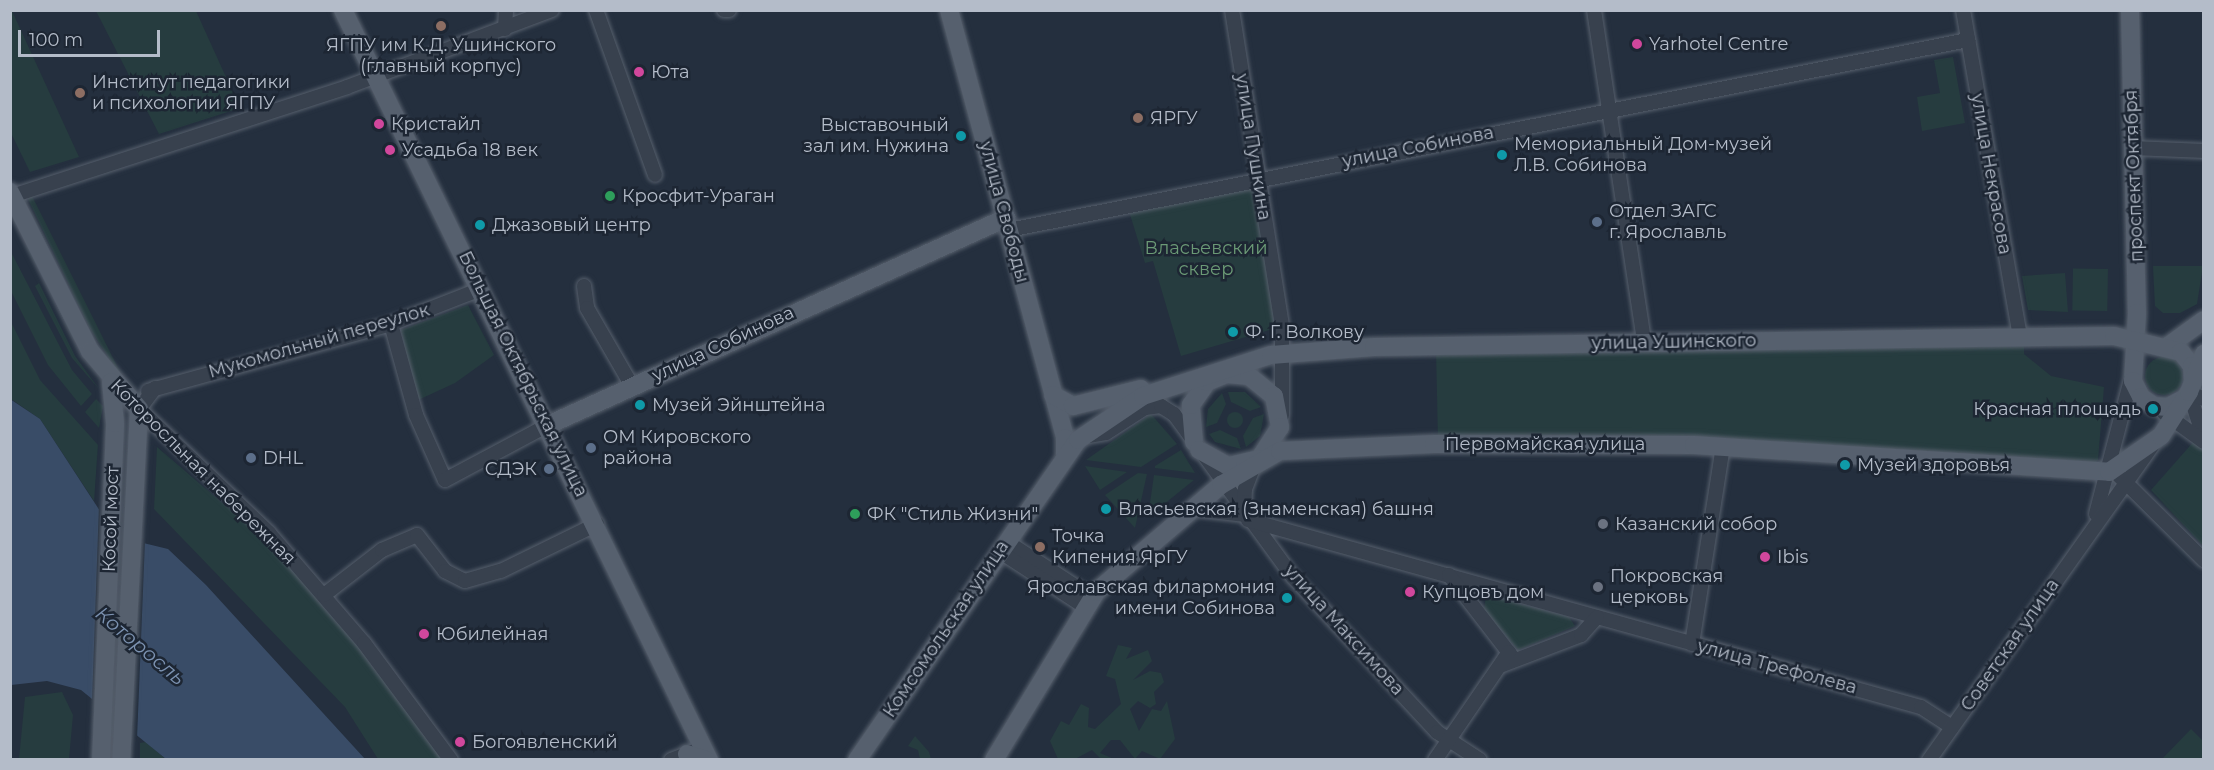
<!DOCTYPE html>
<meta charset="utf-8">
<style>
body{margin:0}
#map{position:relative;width:2214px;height:770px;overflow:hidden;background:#242f3e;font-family:Montserrat,sans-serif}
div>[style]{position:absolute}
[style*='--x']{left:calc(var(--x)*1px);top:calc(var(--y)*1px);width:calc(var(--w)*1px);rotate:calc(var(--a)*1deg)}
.green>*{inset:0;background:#263c3f;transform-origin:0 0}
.round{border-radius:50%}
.water>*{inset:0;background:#394c67}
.pier>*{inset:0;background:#242f3e}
.roads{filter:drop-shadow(0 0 2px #565f6c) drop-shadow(0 0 2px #565f6c)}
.minor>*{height:14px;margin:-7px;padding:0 7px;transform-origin:7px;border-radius:7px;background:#38414e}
.major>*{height:18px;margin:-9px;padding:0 9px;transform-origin:9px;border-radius:9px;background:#56606e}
.dots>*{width:16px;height:16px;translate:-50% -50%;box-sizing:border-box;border:3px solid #1d2633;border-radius:50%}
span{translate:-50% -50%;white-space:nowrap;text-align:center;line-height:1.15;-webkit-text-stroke:5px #1d2633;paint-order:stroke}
.poi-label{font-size:18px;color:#b4bcc9}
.left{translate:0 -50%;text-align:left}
.right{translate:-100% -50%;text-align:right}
.street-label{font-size:18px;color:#b4bcc9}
.park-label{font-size:18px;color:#6b9a76}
.water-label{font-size:20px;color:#7c92b1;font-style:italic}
.frame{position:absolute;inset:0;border:12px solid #b4bcc9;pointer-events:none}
.scale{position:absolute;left:18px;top:30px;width:142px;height:27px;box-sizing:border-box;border:3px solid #b4bcc9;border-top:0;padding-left:8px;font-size:18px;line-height:21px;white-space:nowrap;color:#b4bcc9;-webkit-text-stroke:4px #1d2633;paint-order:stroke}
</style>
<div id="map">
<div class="green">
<div style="clip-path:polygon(12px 11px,79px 157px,30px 172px,11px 133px)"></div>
<div style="clip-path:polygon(96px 11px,196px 11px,240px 108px,159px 134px)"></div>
<div style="clip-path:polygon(1953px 57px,1965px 123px,1922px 131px,1917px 97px,1940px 93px,1934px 60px)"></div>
<div style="clip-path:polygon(1258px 182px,1280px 327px,1181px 356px,1153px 261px,1145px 263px,1128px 208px)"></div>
<div style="clip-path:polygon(31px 194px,119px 370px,117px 371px,89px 327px,28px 199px)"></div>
<div style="clip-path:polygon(10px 250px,72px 370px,92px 394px,81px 406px,48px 365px,11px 291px)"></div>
<div style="clip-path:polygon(2153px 266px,2203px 266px,2197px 304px,2180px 313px,2163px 313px,2155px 306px)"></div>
<div style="left:2108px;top:269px;width:42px;height:35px;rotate:91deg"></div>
<div style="clip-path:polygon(2065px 273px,2068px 312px,2028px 310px,2022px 276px)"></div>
<div style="clip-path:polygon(39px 283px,75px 356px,99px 389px,72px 358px,35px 286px)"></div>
<div style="clip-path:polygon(468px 305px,494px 355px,455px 383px,416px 401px,401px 330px)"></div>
<div style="clip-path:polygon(10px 320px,40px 380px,98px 445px,94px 501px,40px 419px,11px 399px)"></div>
<div style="clip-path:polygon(2024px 346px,2024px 354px,2051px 376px,2104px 387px,2098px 460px,2092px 469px,1438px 441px,1436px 349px)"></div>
<div class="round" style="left:2145px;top:357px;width:38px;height:38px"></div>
<div style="clip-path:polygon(1228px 392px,1245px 392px,1261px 407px,1250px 411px,1231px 402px)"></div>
<div style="clip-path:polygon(1222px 393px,1226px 404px,1217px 423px,1206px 427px,1208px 409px)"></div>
<div style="clip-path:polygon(96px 399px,103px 406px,99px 428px,85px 412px)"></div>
<div class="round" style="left:1227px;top:412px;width:16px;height:16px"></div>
<div style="clip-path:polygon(1151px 414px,1177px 444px,1141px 467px,1086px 460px)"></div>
<div style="clip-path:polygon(1264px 414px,1260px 436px,1246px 447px,1243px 436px,1253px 418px)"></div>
<div style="clip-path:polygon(1220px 430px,1237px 438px,1241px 449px,1215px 442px,1209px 434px)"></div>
<div style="clip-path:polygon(2203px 431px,2203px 546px,2151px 490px)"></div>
<div style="clip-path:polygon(157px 447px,269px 543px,357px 641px,445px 759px,378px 759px,345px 707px,154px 509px)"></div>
<div style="clip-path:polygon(1181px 450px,1195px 473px,1155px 468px,1155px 466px)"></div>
<div style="clip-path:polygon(1085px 466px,1127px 472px,1100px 490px)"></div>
<div style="clip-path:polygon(1138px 473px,1147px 474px,1135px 528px,1105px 495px)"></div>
<div style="clip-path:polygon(1154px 475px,1194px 480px,1148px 517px)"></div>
<div style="clip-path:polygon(1486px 595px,1569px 617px,1575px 626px,1518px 650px,1484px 610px)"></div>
<div style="clip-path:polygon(1118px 645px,1132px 648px,1126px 659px,1148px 650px,1152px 661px,1133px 680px,1150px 671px,1161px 673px,1164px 682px,1154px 692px,1156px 704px,1150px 708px,1138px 701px,1130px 709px,1139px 731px,1152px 709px,1161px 711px,1167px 701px,1175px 739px,1160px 759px,1142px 751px,1135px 759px,1120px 740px,1111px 740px,1100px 753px,1114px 759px,1101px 759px,1092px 750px,1075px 759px,1058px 759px,1050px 741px,1061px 721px,1069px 725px,1081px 704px,1089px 708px,1088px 727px,1095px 729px,1121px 704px,1115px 679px,1106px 676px)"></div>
<div style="clip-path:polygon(62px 692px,73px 715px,69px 759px,19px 759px,25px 697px)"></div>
<div style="clip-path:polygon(2191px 729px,2203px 741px,2203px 759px,2162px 759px)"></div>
<div style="clip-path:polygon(915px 736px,929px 752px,931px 759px,920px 759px,918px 750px,908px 746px)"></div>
<div style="clip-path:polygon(146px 742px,161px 755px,166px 759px,140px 759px,140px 743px)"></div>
</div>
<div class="water">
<div style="clip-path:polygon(10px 399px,40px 419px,100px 511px,131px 540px,168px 549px,206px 585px,365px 759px,166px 759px,81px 690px,47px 681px,11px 685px)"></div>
</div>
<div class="pier">
<div style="clip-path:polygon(99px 504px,133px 538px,145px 541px,137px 739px,92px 702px)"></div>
</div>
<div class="roads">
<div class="minor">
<div style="--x:596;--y:10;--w:175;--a:70.3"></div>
<div style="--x:724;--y:10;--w:5;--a:0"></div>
<div style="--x:1232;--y:10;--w:321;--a:81"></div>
<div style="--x:1282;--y:327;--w:88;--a:90"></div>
<div style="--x:1594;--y:10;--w:336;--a:81.4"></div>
<div style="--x:1963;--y:10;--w:332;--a:80.1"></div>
<div style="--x:505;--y:29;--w:19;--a:-87"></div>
<div style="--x:2133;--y:148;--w:71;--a:2.4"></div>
<div style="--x:12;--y:196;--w:352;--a:-18"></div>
<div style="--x:347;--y:87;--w:219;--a:-20.6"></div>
<div style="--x:1009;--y:230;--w:978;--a:-11.21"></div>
<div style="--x:584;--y:286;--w:22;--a:82"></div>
<div style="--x:587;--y:308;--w:90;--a:60"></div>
<div style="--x:391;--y:324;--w:94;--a:74.6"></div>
<div style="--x:416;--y:415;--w:71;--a:66"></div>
<div style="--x:445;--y:480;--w:117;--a:-28.1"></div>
<div style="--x:155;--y:388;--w:26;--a:127"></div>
<div style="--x:139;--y:409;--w:180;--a:43.6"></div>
<div style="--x:269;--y:533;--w:145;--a:49.2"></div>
<div style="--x:364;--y:643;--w:146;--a:53.4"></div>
<div style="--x:148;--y:391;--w:252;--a:-15.4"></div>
<div style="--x:391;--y:324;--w:97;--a:-21.3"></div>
<div style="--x:2189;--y:392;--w:49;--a:72.3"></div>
<div style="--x:2189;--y:392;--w:17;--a:25"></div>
<div style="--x:2164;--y:413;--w:49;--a:35.9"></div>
<div style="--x:1088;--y:436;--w:18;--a:-9"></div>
<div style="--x:1106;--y:433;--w:46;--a:-32.7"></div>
<div style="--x:1145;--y:408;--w:16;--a:-7"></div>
<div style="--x:1161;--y:406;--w:15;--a:32"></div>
<div style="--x:1174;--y:414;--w:202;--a:53.9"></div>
<div style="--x:1293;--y:577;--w:212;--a:47.1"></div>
<div style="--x:1437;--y:732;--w:51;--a:33.1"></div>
<div style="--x:2119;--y:476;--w:120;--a:44.7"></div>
<div style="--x:1194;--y:509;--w:50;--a:6.8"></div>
<div style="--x:2096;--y:514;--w:143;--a:-75.4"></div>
<div style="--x:1244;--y:515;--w:26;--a:-88"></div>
<div style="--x:1245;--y:489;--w:26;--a:-69"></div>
<div style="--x:1248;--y:520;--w:698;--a:15.53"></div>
<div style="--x:1921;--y:707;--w:37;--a:33"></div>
<div style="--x:1006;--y:541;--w:103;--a:33.1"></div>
<div style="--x:999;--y:551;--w:103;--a:33.1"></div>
<div style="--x:1449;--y:575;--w:106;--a:52.3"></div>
<div style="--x:324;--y:595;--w:73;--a:-37.8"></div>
<div style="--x:382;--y:550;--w:38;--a:-23"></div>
<div style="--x:417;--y:535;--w:46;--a:52.1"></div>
<div style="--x:445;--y:571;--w:22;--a:27"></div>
<div style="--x:465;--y:581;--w:37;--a:-16"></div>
<div style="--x:501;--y:571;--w:107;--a:-26.1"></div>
<div style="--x:1692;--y:644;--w:200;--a:-81.1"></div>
<div style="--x:1500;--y:666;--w:87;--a:-20.9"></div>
<div style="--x:1581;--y:635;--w:24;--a:-48"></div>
<div style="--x:671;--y:760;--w:25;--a:-21"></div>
<div style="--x:1435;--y:760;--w:131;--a:-55.6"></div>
<div style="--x:1929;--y:760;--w:385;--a:-54.6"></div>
</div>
<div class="major">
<div style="--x:343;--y:10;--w:835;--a:63.99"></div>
<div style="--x:949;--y:10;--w:443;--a:74.8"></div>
<div style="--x:1065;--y:438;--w:16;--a:90"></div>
<div style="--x:2130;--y:10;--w:303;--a:88.7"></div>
<div style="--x:2137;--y:313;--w:68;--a:93.4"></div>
<div style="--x:2133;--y:381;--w:18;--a:63"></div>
<div style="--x:2141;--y:397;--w:16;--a:35"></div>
<div style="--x:2154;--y:406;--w:14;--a:4"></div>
<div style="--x:2168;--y:407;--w:19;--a:-28"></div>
<div style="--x:10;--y:192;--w:178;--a:63.3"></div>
<div style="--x:90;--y:351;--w:76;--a:49.8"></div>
<div style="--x:139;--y:409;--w:351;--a:92.9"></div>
<div style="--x:2168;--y:346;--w:44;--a:-35.8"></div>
<div style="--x:1053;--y:395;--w:23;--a:29"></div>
<div style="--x:1073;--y:406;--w:70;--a:-14"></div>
<div style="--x:548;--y:425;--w:503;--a:-24.32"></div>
<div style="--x:1194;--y:442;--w:37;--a:-95"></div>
<div style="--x:1191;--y:405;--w:28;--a:-55"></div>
<div style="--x:1207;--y:382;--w:22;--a:-22"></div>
<div style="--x:1227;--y:374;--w:22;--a:5"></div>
<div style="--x:1249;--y:376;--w:32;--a:39"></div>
<div style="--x:1274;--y:396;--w:32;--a:79"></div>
<div style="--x:1280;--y:427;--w:38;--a:123"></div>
<div style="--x:1259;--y:459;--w:32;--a:167"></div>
<div style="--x:1228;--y:466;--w:33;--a:-151"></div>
<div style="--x:687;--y:754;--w:20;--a:18"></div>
<div style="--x:101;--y:760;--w:337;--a:-87.6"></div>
<div style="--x:115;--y:423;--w:41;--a:-95.6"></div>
<div style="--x:857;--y:760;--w:389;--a:-55.4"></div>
<div style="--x:1078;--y:440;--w:78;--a:-34.1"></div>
<div style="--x:1143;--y:396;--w:134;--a:-17.8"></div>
<div style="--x:1271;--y:355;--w:103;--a:-4.4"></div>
<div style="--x:1374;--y:347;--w:740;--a:-0.85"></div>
<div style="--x:2114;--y:336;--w:69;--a:13.4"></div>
<div style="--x:2181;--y:352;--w:18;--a:52"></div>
<div style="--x:2192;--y:366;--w:17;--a:87"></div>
<div style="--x:994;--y:760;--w:197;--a:-58.7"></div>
<div style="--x:1096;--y:592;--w:165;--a:-40.6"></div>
<div style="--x:1221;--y:485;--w:68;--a:-30"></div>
<div style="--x:1280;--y:451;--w:154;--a:-2.6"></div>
<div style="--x:1434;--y:444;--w:260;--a:0.2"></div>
<div style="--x:1694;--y:445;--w:416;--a:3.7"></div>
<div style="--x:2109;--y:472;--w:63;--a:-34.7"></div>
<div style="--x:2161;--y:436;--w:52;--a:-57.5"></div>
<div style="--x:2189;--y:392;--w:41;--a:-68.5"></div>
</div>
</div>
<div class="dots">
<div style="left:441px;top:26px;background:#8d6e63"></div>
<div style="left:1637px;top:44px;background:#d1479c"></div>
<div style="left:639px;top:72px;background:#d1479c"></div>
<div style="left:80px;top:93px;background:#8d6e63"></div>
<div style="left:1138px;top:118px;background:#8d6e63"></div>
<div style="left:379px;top:124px;background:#d1479c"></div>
<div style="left:961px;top:136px;background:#0f9aa8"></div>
<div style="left:390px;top:150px;background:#d1479c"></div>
<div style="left:1502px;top:155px;background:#0f9aa8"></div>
<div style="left:610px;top:196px;background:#2e9e5b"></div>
<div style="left:1597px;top:222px;background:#5c6f8a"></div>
<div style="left:480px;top:225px;background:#0f9aa8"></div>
<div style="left:1233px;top:332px;background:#0f9aa8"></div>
<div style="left:640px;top:405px;background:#0f9aa8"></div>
<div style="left:2153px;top:409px;background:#0f9aa8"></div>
<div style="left:591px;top:448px;background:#5c6f8a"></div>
<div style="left:251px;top:458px;background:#5c6f8a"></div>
<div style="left:1845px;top:465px;background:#0f9aa8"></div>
<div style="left:549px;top:469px;background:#5c6f8a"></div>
<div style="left:1106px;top:509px;background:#0f9aa8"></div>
<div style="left:855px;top:514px;background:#2e9e5b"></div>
<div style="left:1603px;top:524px;background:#6b7280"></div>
<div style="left:1040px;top:547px;background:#8d6e63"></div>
<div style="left:1765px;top:557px;background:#d1479c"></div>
<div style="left:1598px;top:587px;background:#6b7280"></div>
<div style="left:1410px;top:592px;background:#d1479c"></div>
<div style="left:1287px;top:598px;background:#0f9aa8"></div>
<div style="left:424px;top:634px;background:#d1479c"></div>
<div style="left:460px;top:742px;background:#d1479c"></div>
</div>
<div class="poi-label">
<span class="left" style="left:1649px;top:44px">Yarhotel Centre</span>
<span style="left:441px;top:56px">ЯГПУ им К.Д. Ушинского<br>(главный корпус)</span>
<span class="left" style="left:651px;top:72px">Юта</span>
<span class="left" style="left:92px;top:93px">Институт педагогики<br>и психологии ЯГПУ</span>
<span class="left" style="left:1150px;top:118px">ЯРГУ</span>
<span class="left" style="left:391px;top:124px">Кристайл</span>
<span class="right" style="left:949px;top:136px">Выставочный<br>зал им. Нужина</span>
<span class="left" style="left:1514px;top:155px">Мемориальный Дом-музей<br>Л.В. Собинова</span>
<span class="left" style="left:402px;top:150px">Усадьба 18 век</span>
<span class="left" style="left:622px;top:196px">Кросфит-Ураган</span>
<span class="left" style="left:1609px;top:222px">Отдел ЗАГС<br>г. Ярославль</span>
<span class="left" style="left:492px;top:225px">Джазовый центр</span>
<span class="left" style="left:1245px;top:332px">Ф. Г. Волкову</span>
<span class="left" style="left:652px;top:405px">Музей Эйнштейна</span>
<span class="right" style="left:2141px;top:409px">Красная площадь</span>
<span class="left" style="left:603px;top:448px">ОМ Кировского<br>района</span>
<span class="left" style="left:263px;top:458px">DHL</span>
<span class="left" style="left:1857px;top:465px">Музей здоровья</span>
<span class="right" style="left:537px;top:469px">СДЭК</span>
<span class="left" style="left:1118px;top:509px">Власьевская (Знаменская) башня</span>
<span class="left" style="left:867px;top:514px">ФК "Стиль Жизни"</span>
<span class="left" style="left:1615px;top:524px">Казанский собор</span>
<span class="left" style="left:1052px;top:547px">Точка<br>Кипения ЯрГУ</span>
<span class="left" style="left:1777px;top:557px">Ibis</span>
<span class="left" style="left:1610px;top:587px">Покровская<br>церковь</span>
<span class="right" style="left:1275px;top:598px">Ярославская филармония<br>имени Собинова</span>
<span class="left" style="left:1422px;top:592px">Купцовъ дом</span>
<span class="left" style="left:436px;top:634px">Юбилейная</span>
<span class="left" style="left:472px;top:742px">Богоявленский</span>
</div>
<div class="street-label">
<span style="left:1253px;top:147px;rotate:81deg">улица Пушкина</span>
<span style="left:1418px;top:147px;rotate:-11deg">улица Собинова</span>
<span style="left:1991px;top:174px;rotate:80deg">улица Некрасова</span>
<span style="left:2134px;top:176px;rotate:-92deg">проспект Октября</span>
<span style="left:1004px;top:212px;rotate:75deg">улица Свободы</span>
<span style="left:319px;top:341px;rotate:-16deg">Мукомольный переулок</span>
<span style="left:1674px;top:342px;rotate:-1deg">улица Ушинского</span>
<span style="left:723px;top:344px;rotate:-25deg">улица Собинова</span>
<span style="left:523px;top:374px;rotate:64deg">Большая Октябрьская улица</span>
<span style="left:1545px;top:444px">Первомайская улица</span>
<span style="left:203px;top:472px;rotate:45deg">Которосльная набережная</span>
<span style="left:111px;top:519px;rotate:-88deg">Косой мост</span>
<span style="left:946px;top:629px;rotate:-56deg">Комсомольская улица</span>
<span style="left:1344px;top:630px;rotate:48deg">улица Максимова</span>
<span style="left:2010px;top:645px;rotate:-55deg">Советская улица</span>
<span style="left:1777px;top:667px;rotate:15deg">улица Трефолева</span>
</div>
<div class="park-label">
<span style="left:1206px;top:259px">Власьевский<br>сквер</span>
</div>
<div class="water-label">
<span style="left:140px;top:646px;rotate:40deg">Которосль</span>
</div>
<div class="frame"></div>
<div class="scale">100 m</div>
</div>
